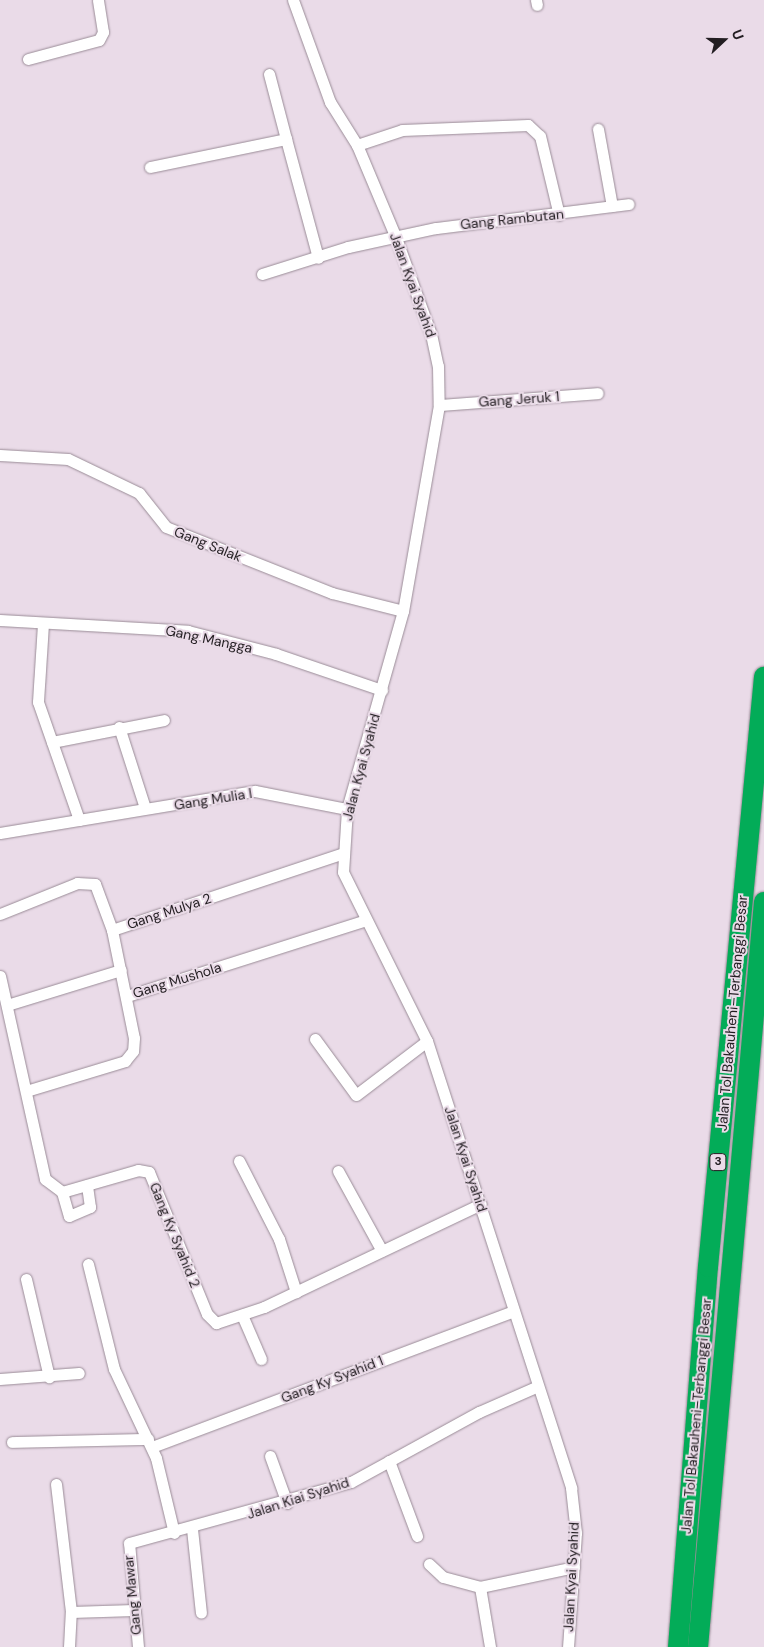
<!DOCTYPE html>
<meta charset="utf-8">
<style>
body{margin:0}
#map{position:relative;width:764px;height:1647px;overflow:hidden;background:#eadbe8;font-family:"DM Sans",sans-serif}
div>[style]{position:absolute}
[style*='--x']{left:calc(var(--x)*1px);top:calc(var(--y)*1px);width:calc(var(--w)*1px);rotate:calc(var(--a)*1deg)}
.roads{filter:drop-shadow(0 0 1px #9a8c97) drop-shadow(0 0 1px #9a8c97)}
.minor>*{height:11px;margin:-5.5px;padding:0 5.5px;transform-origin:5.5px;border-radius:5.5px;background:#fff}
.motorway>*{height:20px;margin:-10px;padding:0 10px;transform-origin:10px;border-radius:10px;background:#03ac58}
span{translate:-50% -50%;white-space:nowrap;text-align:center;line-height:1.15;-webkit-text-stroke:4px #eadbe8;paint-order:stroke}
.shield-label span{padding:1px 4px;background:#eadbe8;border:1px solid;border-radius:4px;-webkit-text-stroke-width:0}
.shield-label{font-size:12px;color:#231e22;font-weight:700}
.street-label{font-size:14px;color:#231e22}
.north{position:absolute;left:699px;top:15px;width:50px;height:50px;-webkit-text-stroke:4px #eadbe8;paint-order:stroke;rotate:69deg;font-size:14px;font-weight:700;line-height:20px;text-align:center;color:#231e22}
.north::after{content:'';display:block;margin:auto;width:18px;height:22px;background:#231e22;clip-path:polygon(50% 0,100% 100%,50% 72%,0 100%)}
</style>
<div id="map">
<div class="roads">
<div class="minor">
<div style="--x:293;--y:0;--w:109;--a:70.1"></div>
<div style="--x:330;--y:102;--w:51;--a:57.9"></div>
<div style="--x:357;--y:145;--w:101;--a:67.2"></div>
<div style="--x:396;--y:238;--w:102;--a:70"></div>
<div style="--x:431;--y:334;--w:33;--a:78"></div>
<div style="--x:438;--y:366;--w:39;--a:89"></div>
<div style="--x:439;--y:405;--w:209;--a:99.9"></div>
<div style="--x:403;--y:611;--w:206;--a:105.8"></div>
<div style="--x:347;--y:809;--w:63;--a:93.6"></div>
<div style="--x:343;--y:872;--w:189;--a:63.6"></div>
<div style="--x:427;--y:1041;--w:470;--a:72.1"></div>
<div style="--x:571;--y:1488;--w:45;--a:83.7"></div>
<div style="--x:576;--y:1533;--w:114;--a:94"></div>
<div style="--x:536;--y:0;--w:5;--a:79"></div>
<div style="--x:28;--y:59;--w:73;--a:-15"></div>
<div style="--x:99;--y:40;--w:9;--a:-63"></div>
<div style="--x:103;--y:32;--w:32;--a:-99"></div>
<div style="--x:269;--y:74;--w:67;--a:75.3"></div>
<div style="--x:598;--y:129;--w:78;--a:79.7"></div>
<div style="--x:357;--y:145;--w:47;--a:-18.4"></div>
<div style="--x:402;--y:130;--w:126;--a:-2.3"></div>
<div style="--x:528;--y:125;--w:16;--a:43"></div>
<div style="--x:540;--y:136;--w:81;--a:76.5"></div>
<div style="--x:150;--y:167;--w:139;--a:-11.6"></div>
<div style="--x:286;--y:139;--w:123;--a:74.9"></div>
<div style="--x:262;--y:274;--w:90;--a:-17.4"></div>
<div style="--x:348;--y:247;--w:90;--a:-12.2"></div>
<div style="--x:436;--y:228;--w:194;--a:-7.1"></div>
<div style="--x:439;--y:405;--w:159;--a:-4.3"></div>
<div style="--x:0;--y:455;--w:68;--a:3.4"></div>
<div style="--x:68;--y:459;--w:79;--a:25.6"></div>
<div style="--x:139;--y:493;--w:43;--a:51.5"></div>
<div style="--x:166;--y:527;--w:179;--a:21.7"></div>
<div style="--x:332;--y:593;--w:73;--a:14.2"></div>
<div style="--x:0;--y:620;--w:188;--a:3.3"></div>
<div style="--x:188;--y:631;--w:91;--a:14.6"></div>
<div style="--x:276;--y:654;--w:112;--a:18.8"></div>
<div style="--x:43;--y:624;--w:78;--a:93.7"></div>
<div style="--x:38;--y:702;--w:125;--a:70.8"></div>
<div style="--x:119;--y:727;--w:85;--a:72.2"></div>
<div style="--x:52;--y:742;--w:114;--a:-11.1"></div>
<div style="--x:0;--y:833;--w:258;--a:-9.4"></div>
<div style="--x:255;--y:791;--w:94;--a:11.1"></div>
<div style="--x:0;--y:914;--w:83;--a:-21.9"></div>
<div style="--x:77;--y:883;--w:18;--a:3"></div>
<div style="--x:95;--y:884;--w:49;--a:69.7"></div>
<div style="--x:112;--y:930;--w:110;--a:78.5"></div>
<div style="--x:134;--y:1038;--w:13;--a:94"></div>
<div style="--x:133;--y:1051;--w:13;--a:129"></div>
<div style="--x:125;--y:1061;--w:103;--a:163.1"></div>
<div style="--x:112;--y:930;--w:241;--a:-18.4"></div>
<div style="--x:0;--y:976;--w:208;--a:77.5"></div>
<div style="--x:45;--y:1179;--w:21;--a:37"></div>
<div style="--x:62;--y:1192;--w:79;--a:-16.1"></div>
<div style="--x:138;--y:1170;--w:11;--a:10"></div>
<div style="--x:149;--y:1172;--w:153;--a:67.8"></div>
<div style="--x:207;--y:1314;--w:13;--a:45"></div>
<div style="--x:216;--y:1323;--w:51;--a:-18.4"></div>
<div style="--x:264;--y:1307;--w:240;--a:-25.4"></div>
<div style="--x:127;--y:996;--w:251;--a:-17.6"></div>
<div style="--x:7;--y:1005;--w:119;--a:-17.1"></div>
<div style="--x:315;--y:1039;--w:69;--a:53.8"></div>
<div style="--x:356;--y:1095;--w:89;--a:-37.3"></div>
<div style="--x:239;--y:1161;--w:88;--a:62.9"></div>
<div style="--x:279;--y:1239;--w:56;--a:72.2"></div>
<div style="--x:338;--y:1171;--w:91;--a:61.2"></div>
<div style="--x:62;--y:1192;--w:25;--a:74"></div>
<div style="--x:69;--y:1216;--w:23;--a:-23"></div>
<div style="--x:90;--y:1207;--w:22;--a:-98"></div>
<div style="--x:88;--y:1264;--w:108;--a:76.1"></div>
<div style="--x:114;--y:1369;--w:98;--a:64.7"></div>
<div style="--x:156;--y:1458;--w:77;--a:76.5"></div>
<div style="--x:26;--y:1279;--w:101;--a:76.8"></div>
<div style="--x:242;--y:1315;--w:48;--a:66.6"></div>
<div style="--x:0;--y:1379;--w:79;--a:-4.3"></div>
<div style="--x:12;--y:1442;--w:136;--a:-1.3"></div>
<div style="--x:152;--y:1447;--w:386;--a:-20.6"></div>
<div style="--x:270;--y:1456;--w:50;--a:70.1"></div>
<div style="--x:389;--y:1461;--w:80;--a:69.5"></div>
<div style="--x:56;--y:1484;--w:129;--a:83.3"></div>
<div style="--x:192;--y:1529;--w:84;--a:83.9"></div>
<div style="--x:429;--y:1564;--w:19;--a:43"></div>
<div style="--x:443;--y:1577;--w:38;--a:15"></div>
<div style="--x:480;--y:1587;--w:96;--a:-12"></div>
<div style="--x:480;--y:1587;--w:61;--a:80.5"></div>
<div style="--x:69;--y:1647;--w:35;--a:-87"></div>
<div style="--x:71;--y:1612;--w:63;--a:-1.8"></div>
<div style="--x:138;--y:1647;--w:104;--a:-94.9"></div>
<div style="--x:129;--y:1543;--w:230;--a:-15.4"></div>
<div style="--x:351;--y:1482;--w:146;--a:-28.7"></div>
<div style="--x:479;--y:1412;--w:64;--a:-23.8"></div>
</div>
<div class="motorway">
<div style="--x:678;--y:1647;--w:381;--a:-85.5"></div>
<div style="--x:708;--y:1267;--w:593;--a:-84.58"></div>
<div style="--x:698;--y:1647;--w:748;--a:-84.94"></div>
</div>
</div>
<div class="shield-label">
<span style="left:718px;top:1162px">3</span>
</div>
<div class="street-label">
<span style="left:512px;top:219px;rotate:-6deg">Gang Rambutan</span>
<span style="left:413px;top:285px;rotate:70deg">Jalan Kyai Syahid</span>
<span style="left:519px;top:399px;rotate:-4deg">Gang Jeruk 1</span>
<span style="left:208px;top:544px;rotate:22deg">Gang Salak</span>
<span style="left:209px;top:639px;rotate:12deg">Gang Mangga</span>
<span style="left:361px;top:767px;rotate:-75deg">Jalan Kyai Syahid</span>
<span style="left:213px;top:799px;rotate:-9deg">Gang Mulia I</span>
<span style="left:169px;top:911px;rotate:-18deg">Gang Mulya 2</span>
<span style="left:177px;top:980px;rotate:-17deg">Gang Mushola</span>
<span style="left:732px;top:1013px;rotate:-85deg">Jalan Tol Bakauheni–Terbanggi Besar</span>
<span style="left:466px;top:1159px;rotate:72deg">Jalan Kyai Syahid</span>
<span style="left:175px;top:1235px;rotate:68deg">Gang Ky Syahid 2</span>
<span style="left:332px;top:1379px;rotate:-21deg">Gang Ky Syahid 1</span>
<span style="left:696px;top:1416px;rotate:-85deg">Jalan Tol Bakauheni–Terbanggi Besar</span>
<span style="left:298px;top:1498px;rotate:-18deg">Jalan Kiai Syahid</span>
<span style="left:571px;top:1577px;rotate:-87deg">Jalan Kyai Syahid</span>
<span style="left:132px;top:1595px;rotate:-96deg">Gang Mawar</span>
</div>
<div class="north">U</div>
</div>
